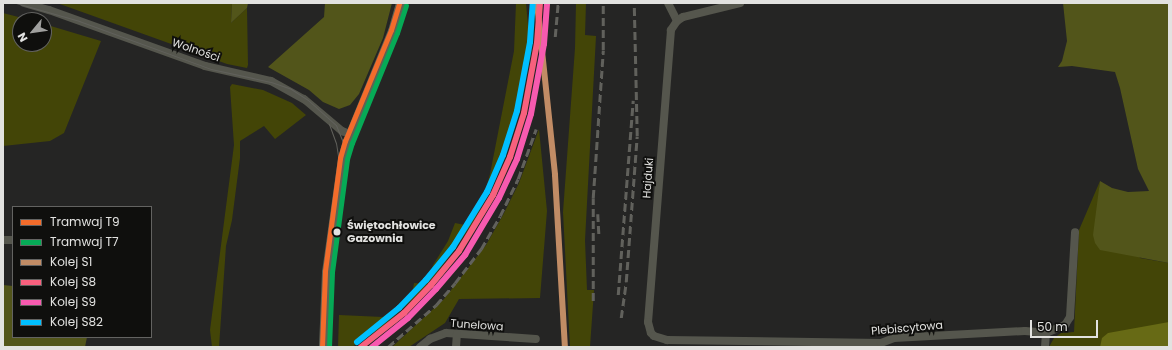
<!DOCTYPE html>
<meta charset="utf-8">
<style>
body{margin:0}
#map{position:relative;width:1172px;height:350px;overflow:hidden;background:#252524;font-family:Poppins,sans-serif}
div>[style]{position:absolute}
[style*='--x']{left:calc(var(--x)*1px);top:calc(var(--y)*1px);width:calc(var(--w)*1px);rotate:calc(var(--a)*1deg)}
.green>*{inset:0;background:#434507}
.forest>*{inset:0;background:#52551a}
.water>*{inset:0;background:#676a15}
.street>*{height:8px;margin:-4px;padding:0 4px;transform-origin:4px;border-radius:4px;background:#55564d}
.secondary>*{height:11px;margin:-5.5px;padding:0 5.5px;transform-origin:5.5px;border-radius:5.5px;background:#606154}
.tram>*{height:1px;margin:-0.5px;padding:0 0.5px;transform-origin:0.5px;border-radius:0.5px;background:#61615c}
.rail>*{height:2.5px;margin-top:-1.25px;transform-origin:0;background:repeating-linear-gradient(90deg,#61615c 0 8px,transparent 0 12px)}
.rail-1>*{height:6px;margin:-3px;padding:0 3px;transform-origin:3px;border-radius:3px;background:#c18c65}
.rail-2>*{height:6px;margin:-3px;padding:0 3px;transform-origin:3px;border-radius:3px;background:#f8607d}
.rail-3>*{height:6px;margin:-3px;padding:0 3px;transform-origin:3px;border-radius:3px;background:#f75aaf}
.rail-4>*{height:6px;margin:-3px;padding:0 3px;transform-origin:3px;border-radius:3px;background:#00bfff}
.tram-1>*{height:5px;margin:-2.5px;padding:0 2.5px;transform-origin:2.5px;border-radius:2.5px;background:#f36c2b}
.tram-2>*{height:5px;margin:-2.5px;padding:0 2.5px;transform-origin:2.5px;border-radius:2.5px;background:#06aa56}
.dots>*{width:11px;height:11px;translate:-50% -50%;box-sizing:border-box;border:2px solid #0f0f0d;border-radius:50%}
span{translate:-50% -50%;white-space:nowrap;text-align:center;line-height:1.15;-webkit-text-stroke:4px #0f0f0d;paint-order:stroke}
.street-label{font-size:11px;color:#e2e2e0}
.stop-label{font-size:11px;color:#e2e2e0;font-weight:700}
.left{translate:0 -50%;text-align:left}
.frame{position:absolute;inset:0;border:4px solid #e2e2e0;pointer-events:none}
.legend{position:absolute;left:12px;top:206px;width:140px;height:132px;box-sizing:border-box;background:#0f0f0d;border:1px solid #636361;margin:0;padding:5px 7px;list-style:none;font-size:12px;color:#e2e2e0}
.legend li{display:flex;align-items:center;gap:8px;height:20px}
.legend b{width:20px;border:1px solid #636361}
.north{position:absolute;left:12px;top:12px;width:40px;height:40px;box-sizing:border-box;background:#0f0f0d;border:1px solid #636361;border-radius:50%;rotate:241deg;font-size:11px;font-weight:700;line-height:16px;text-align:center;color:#e2e2e0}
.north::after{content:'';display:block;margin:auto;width:14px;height:18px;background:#a0a09e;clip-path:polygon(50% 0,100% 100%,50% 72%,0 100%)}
.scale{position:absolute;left:1030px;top:320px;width:68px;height:18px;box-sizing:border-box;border:2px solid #e2e2e0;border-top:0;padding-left:5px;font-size:12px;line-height:14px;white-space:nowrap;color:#e2e2e0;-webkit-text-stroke:3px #0f0f0d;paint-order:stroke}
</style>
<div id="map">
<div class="green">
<div style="clip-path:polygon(57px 3px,232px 3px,231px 23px,247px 8px,248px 65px,247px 68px,227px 64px)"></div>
<div style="clip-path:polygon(516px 3px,526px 3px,529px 36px,527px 50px,532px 50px,515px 126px,489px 192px,481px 208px,472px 224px,455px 249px,436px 274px,420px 293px,381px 328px,358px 343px,352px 347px,338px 347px,339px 315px,383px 317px,412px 295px,414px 283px,427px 284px,433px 265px,448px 241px,455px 223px,465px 225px,476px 206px,481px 208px,490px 174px,514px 51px)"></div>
<div style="clip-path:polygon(576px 3px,586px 3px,585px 35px,596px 36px,585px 240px,587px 290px,594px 290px,590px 347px,570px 347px,563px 212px,575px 48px)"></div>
<div style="clip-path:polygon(3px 13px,30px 20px,20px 20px,20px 44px,44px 44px,44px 24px,101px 41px,64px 133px,50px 141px,3px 146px)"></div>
<div style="clip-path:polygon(232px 84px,263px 90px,292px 103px,306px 115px,275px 139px,264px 126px,240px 141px,240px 158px,232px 220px,226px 246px,219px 347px,212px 347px,210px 330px,234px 145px,230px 87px)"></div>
<div style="clip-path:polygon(539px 129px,547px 211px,540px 298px,459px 299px,445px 323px,409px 347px,392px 347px,444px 299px,486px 245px,503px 215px,519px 183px)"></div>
<div style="clip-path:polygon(1100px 181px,1099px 192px,1140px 258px,1169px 263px,1169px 347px,1049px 347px,1054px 338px,1061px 333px,1074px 332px,1079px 230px)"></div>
</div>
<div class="forest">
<div style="clip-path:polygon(232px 3px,248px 3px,247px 8px,231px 23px)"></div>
<div style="clip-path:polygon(325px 3px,392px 3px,383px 38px,359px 94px,350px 105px,339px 109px,323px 102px,309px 90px,268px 67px,324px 17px)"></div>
<div style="clip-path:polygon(1063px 3px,1169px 3px,1169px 263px,1100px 250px,1095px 243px,1093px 235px,1100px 181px,1112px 188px,1128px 192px,1149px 191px,1138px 169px,1120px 88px,1115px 72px,1072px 66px,1058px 67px,1062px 61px,1067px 41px)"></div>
<div style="clip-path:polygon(3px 285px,13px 286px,13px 337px,87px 337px,85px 347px,3px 347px)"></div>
</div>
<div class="water">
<div style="clip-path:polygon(1169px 322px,1169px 347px,1100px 347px,1102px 338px,1108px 333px)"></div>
</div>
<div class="street">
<div style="--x:24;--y:3;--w:26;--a:16"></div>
<div style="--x:49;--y:10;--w:166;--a:19.7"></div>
<div style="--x:205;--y:66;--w:68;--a:12.8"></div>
<div style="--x:271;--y:81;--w:38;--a:29"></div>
<div style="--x:304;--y:99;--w:50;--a:40.1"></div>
<div style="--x:342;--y:131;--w:9;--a:21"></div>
<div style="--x:668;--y:3;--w:20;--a:63"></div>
<div style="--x:740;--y:3;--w:59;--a:166.2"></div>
<div style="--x:683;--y:17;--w:7;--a:146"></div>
<div style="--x:677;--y:21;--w:11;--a:124"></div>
<div style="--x:671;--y:30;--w:293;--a:94.5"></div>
<div style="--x:648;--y:322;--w:11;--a:75"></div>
<div style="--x:651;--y:333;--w:4;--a:45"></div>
<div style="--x:654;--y:336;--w:14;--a:17"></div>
<div style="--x:667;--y:340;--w:214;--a:0.8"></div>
<div style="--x:881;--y:343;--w:14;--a:-21"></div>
<div style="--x:894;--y:338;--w:131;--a:-3.1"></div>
<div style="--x:1025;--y:331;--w:21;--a:5"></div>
<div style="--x:1046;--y:333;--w:21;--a:-23"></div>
<div style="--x:1065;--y:325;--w:9;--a:-58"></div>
<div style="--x:1070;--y:317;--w:85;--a:-86.6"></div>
<div style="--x:3;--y:240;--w:10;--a:0"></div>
<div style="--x:420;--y:347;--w:13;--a:-39"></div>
<div style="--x:430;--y:339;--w:17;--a:-21"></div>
<div style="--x:446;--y:333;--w:90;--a:3.8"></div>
<div style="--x:456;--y:347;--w:13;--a:-86"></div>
<div style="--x:1045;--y:347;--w:14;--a:-86"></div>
</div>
<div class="secondary">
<div style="--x:324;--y:347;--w:75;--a:-87.7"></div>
<div style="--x:327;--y:272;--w:115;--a:-82"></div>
<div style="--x:343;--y:158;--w:18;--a:-74"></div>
<div style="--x:348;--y:141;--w:119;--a:-67.8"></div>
<div style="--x:393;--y:31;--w:29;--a:-74"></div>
</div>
<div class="tram">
<div style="--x:16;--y:3;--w:66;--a:15.9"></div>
<div style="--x:79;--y:21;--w:140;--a:20"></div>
<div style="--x:211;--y:69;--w:61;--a:12.2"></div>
<div style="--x:271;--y:82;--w:21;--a:19"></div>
<div style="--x:291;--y:89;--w:20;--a:33"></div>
<div style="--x:308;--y:100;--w:38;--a:42"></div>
<div style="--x:336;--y:125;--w:18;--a:68"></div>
<div style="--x:343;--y:142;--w:25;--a:92"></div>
<div style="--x:329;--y:124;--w:20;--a:70"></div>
<div style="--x:336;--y:143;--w:20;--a:81"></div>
</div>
<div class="rail">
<div style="--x:555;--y:37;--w:34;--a:-85"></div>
<div style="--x:598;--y:214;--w:20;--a:87"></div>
<div style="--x:618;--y:295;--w:195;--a:-85.6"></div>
<div style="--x:593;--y:301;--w:103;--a:-90"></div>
<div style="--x:593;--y:198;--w:148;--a:-86.1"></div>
<div style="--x:603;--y:50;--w:47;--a:-90"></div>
<div style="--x:621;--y:318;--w:36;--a:-82"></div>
<div style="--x:626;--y:282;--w:146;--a:-85.7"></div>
<div style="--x:637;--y:136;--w:133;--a:-91.3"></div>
<div style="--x:388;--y:347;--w:64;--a:-41.2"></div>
<div style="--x:436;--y:305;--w:29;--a:-49"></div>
<div style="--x:455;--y:283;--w:43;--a:-52.6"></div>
<div style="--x:481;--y:249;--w:38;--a:-60"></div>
<div style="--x:500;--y:216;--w:41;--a:-64.1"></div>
<div style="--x:518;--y:179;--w:53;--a:-70.2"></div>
</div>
<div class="rail-1">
<div style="--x:537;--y:3;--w:173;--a:84"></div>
<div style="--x:555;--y:175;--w:172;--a:86.7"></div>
</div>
<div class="rail-2">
<div style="--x:361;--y:347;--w:55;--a:-38.3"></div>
<div style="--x:404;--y:313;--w:39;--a:-46"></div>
<div style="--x:431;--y:285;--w:44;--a:-50.5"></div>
<div style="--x:459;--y:251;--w:66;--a:-58.7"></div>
<div style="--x:493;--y:195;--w:42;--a:-65.9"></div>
<div style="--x:510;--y:157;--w:46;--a:-72.3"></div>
<div style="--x:524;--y:113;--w:71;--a:-79.5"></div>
<div style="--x:537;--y:43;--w:40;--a:-85.7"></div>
</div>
<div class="rail-3">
<div style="--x:372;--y:347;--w:46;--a:-38.9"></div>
<div style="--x:408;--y:318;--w:40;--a:-46"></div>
<div style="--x:436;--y:289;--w:45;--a:-49.5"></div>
<div style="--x:465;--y:255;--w:66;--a:-59.2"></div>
<div style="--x:499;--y:198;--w:43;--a:-65.2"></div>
<div style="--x:517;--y:159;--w:47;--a:-72.7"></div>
<div style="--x:531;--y:114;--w:71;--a:-79.5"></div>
<div style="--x:544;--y:44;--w:40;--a:-85.7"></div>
</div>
<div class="rail-4">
<div style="--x:357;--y:342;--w:54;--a:-39"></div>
<div style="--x:399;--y:308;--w:39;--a:-46"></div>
<div style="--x:426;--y:280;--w:43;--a:-50.7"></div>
<div style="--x:453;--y:247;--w:65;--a:-58.3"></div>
<div style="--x:487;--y:192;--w:40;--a:-66.6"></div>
<div style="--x:503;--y:155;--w:46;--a:-72.3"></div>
<div style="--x:517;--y:111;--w:70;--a:-79.3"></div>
<div style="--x:530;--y:42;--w:39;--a:-86"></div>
</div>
<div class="tram-1">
<div style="--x:322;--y:347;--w:76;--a:-87.7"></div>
<div style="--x:325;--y:271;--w:114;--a:-82.4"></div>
<div style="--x:340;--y:158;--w:18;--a:-74"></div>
<div style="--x:345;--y:141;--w:120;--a:-67.5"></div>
<div style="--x:391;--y:30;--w:28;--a:-73"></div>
</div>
<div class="tram-2">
<div style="--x:329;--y:347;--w:75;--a:-87.7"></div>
<div style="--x:332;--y:272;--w:114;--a:-82.4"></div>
<div style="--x:347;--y:159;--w:17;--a:-73"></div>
<div style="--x:352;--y:143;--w:119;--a:-67.8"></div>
<div style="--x:397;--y:33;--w:29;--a:-72"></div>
</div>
<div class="dots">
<div style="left:337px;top:232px;background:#e2e2e0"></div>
</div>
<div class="street-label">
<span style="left:196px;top:50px;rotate:19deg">Wolności</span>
<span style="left:648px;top:178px;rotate:-86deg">Hajduki</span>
<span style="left:477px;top:325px;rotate:4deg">Tunelowa</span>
<span style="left:907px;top:328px;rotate:-5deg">Plebiscytowa</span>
</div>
<div class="stop-label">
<span class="left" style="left:347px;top:232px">Świętochłowice<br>Gazownia</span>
</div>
<div class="frame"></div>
<ul class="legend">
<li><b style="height:5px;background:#f36c2b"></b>Tramwaj T9</li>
<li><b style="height:5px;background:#06aa56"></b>Tramwaj T7</li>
<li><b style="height:5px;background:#c18c65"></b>Kolej S1</li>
<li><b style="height:5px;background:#f8607d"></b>Kolej S8</li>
<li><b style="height:5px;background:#f75aaf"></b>Kolej S9</li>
<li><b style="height:5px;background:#00bfff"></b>Kolej S82</li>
</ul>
<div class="north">N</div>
<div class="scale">50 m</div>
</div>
